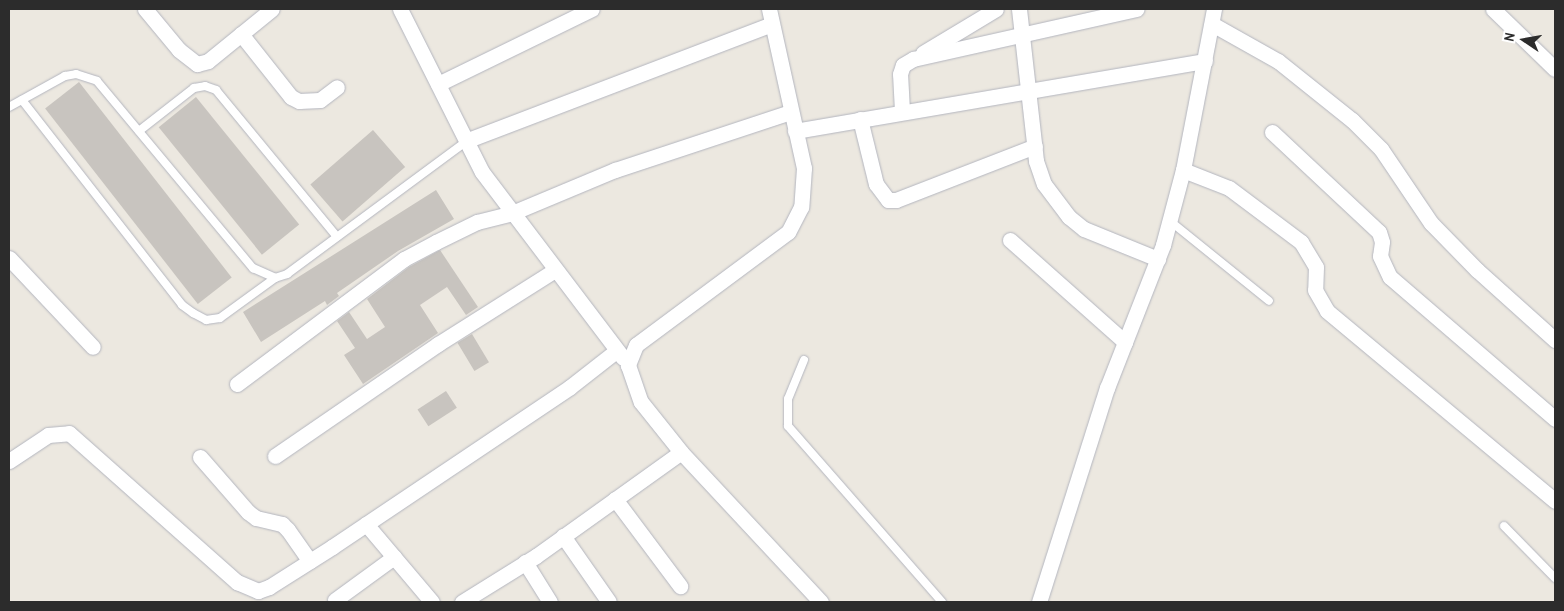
<!DOCTYPE html>
<style>
body{margin:0}
#map{position:relative;width:1564px;height:611px;overflow:hidden;background:#ece8e0;font-family:"Archivo Narrow",sans-serif}
div>[style]{position:absolute}
[style*='--x']{left:calc(var(--x)*1px);top:calc(var(--y)*1px);width:calc(var(--w)*1px);rotate:calc(var(--a)*1deg)}
.building>*{inset:0;background:#c8c4bf;transform-origin:0 0}
.roads{filter:drop-shadow(0 0 1px #b3b5be) drop-shadow(0 0 1px #b3b5be)}
.lane>*{height:8px;margin:-4px;padding:0 4px;transform-origin:4px;border-radius:4px;background:#fff}
.street>*{height:15px;margin:-7.5px;padding:0 7.5px;transform-origin:7.5px;border-radius:7.5px;background:#fff}
span{translate:-50% -50%;white-space:nowrap;text-align:center;line-height:1.15;-webkit-text-stroke:4px #fff;paint-order:stroke}
.frame{position:absolute;inset:0;border:10px solid #2c2c2c;pointer-events:none}
.north{position:absolute;left:1499px;top:15px;width:50px;height:50px;-webkit-text-stroke:4px #fff;paint-order:stroke;rotate:282deg;font-size:14px;font-weight:700;line-height:20px;text-align:center;color:#2c2c2c}
.north::after{content:'';display:block;margin:auto;width:18px;height:22px;background:#2c2c2c;clip-path:polygon(50% 0,100% 100%,50% 72%,0 100%)}
</style>
<div id="map">
<div class="building">
<div style="left:79px;top:82px;width:248px;height:43px;rotate:52deg"></div>
<div style="left:196px;top:97px;width:164px;height:48px;rotate:51deg"></div>
<div style="left:373px;top:130px;width:49px;height:83px;rotate:49deg"></div>
<div style="clip-path:polygon(436px 190px,454px 219px,398px 251px,337px 293px,339px 296px,327px 305px,325px 301px,261px 342px,243px 312px)"></div>
<div style="clip-path:polygon(440px 250px,478px 307px,466px 315px,447px 287px,420px 305px,438px 333px,363px 384px,344px 355px,355px 348px,337px 321px,349px 312px,367px 339px,385px 327px,367px 299px,409px 267px)"></div>
<div style="left:472px;top:334px;width:33px;height:17px;rotate:59deg"></div>
<div style="left:446px;top:391px;width:20px;height:34px;rotate:57deg"></div>
</div>
<div class="roads">
<div class="lane">
<div style="--x:22;--y:100;--w:260;--a:52"></div>
<div style="--x:182;--y:305;--w:14;--a:36"></div>
<div style="--x:193;--y:313;--w:15;--a:28"></div>
<div style="--x:206;--y:320;--w:14;--a:-8"></div>
<div style="--x:220;--y:318;--w:68;--a:-36"></div>
<div style="--x:9;--y:107;--w:64;--a:-29"></div>
<div style="--x:65;--y:76;--w:11;--a:-10"></div>
<div style="--x:76;--y:74;--w:22;--a:18"></div>
<div style="--x:97;--y:81;--w:244;--a:50.2"></div>
<div style="--x:253;--y:268;--w:24;--a:24"></div>
<div style="--x:275;--y:278;--w:13;--a:-18"></div>
<div style="--x:287;--y:274;--w:225;--a:-36.5"></div>
<div style="--x:139;--y:131;--w:70;--a:-38"></div>
<div style="--x:194;--y:88;--w:11;--a:-10"></div>
<div style="--x:205;--y:86;--w:12;--a:20"></div>
<div style="--x:216;--y:90;--w:190;--a:50.5"></div>
<div style="--x:1170;--y:221;--w:127;--a:38.9"></div>
<div style="--x:804;--y:360;--w:42;--a:112.3"></div>
<div style="--x:788;--y:399;--w:27;--a:90"></div>
<div style="--x:788;--y:426;--w:234;--a:48.8"></div>
<div style="--x:1504;--y:526;--w:73;--a:45.6"></div>
</div>
<div class="street">
<div style="--x:145;--y:9;--w:53;--a:50.3"></div>
<div style="--x:179;--y:50;--w:23;--a:38"></div>
<div style="--x:197;--y:64;--w:11;--a:-15"></div>
<div style="--x:208;--y:61;--w:82;--a:-39.1"></div>
<div style="--x:400;--y:9;--w:182;--a:63.3"></div>
<div style="--x:482;--y:172;--w:233;--a:52.8"></div>
<div style="--x:769;--y:9;--w:163;--a:77.6"></div>
<div style="--x:804;--y:168;--w:39;--a:94"></div>
<div style="--x:801;--y:207;--w:28;--a:117"></div>
<div style="--x:788;--y:232;--w:189;--a:143.4"></div>
<div style="--x:636;--y:345;--w:22;--a:112"></div>
<div style="--x:628;--y:365;--w:39;--a:71"></div>
<div style="--x:641;--y:402;--w:64;--a:51.3"></div>
<div style="--x:681;--y:452;--w:205;--a:47"></div>
<div style="--x:1019;--y:9;--w:153;--a:83.6"></div>
<div style="--x:1036;--y:161;--w:24;--a:71"></div>
<div style="--x:1044;--y:184;--w:41;--a:52.9"></div>
<div style="--x:1069;--y:217;--w:19;--a:39"></div>
<div style="--x:1084;--y:229;--w:80;--a:22.1"></div>
<div style="--x:1493;--y:9;--w:86;--a:44.1"></div>
<div style="--x:1212;--y:24;--w:76;--a:29.3"></div>
<div style="--x:1278;--y:61;--w:95;--a:38.6"></div>
<div style="--x:1352;--y:120;--w:41;--a:45"></div>
<div style="--x:1381;--y:149;--w:89;--a:56"></div>
<div style="--x:1431;--y:223;--w:66;--a:45.6"></div>
<div style="--x:1477;--y:270;--w:105;--a:41.9"></div>
<div style="--x:241;--y:34;--w:80;--a:51.6"></div>
<div style="--x:291;--y:97;--w:9;--a:27"></div>
<div style="--x:299;--y:101;--w:21;--a:-3"></div>
<div style="--x:320;--y:100;--w:21;--a:-37"></div>
<div style="--x:923;--y:53;--w:85;--a:-31.1"></div>
<div style="--x:438;--y:84;--w:171;--a:-26"></div>
<div style="--x:902;--y:111;--w:37;--a:-93"></div>
<div style="--x:900;--y:74;--w:9;--a:-72"></div>
<div style="--x:903;--y:65;--w:12;--a:-31"></div>
<div style="--x:913;--y:59;--w:229;--a:-12.6"></div>
<div style="--x:860;--y:119;--w:67;--a:76.2"></div>
<div style="--x:876;--y:184;--w:20;--a:53"></div>
<div style="--x:888;--y:200;--w:8;--a:0"></div>
<div style="--x:896;--y:200;--w:149;--a:-21.2"></div>
<div style="--x:795;--y:131;--w:416;--a:-9.7"></div>
<div style="--x:1272;--y:132;--w:146;--a:43.1"></div>
<div style="--x:1379;--y:232;--w:10;--a:73"></div>
<div style="--x:1382;--y:242;--w:14;--a:98"></div>
<div style="--x:1380;--y:256;--w:23;--a:65"></div>
<div style="--x:1390;--y:277;--w:218;--a:40.7"></div>
<div style="--x:468;--y:140;--w:324;--a:-20.9"></div>
<div style="--x:1183;--y:170;--w:49;--a:21.4"></div>
<div style="--x:1229;--y:188;--w:90;--a:36.9"></div>
<div style="--x:1301;--y:242;--w:29;--a:59"></div>
<div style="--x:1316;--y:267;--w:23;--a:92"></div>
<div style="--x:1315;--y:290;--w:24;--a:60"></div>
<div style="--x:1327;--y:311;--w:297;--a:39.8"></div>
<div style="--x:1010;--y:240;--w:154;--a:41.6"></div>
<div style="--x:9;--y:258;--w:122;--a:46.7"></div>
<div style="--x:237;--y:384;--w:209;--a:-36.8"></div>
<div style="--x:404;--y:259;--w:36;--a:-28"></div>
<div style="--x:436;--y:242;--w:46;--a:-26"></div>
<div style="--x:477;--y:222;--w:36;--a:-14"></div>
<div style="--x:512;--y:213;--w:112;--a:-22.7"></div>
<div style="--x:615;--y:170;--w:184;--a:-18.3"></div>
<div style="--x:275;--y:456;--w:198;--a:-34.5"></div>
<div style="--x:438;--y:344;--w:138;--a:-32.3"></div>
<div style="--x:200;--y:457;--w:73;--a:48.9"></div>
<div style="--x:248;--y:512;--w:10;--a:37"></div>
<div style="--x:256;--y:518;--w:27;--a:13"></div>
<div style="--x:282;--y:524;--w:8;--a:45"></div>
<div style="--x:288;--y:530;--w:38;--a:55"></div>
<div style="--x:9;--y:461;--w:47;--a:-33.7"></div>
<div style="--x:48;--y:435;--w:21;--a:-5"></div>
<div style="--x:69;--y:433;--w:225;--a:41.6"></div>
<div style="--x:237;--y:582;--w:23;--a:23"></div>
<div style="--x:258;--y:591;--w:12;--a:-20"></div>
<div style="--x:269;--y:587;--w:75;--a:-32.4"></div>
<div style="--x:332;--y:547;--w:287;--a:-33.9"></div>
<div style="--x:570;--y:387;--w:58;--a:-38"></div>
<div style="--x:615;--y:499;--w:109;--a:53.2"></div>
<div style="--x:366;--y:524;--w:102;--a:49.8"></div>
<div style="--x:563;--y:536;--w:80;--a:55.1"></div>
<div style="--x:525;--y:562;--w:47;--a:58"></div>
<div style="--x:335;--y:600;--w:73;--a:-36.1"></div>
<div style="--x:462;--y:602;--w:87;--a:-31.9"></div>
<div style="--x:536;--y:556;--w:178;--a:-35.6"></div>
<div style="--x:1039;--y:602;--w:225;--a:-72.4"></div>
<div style="--x:1107;--y:388;--w:154;--a:-68.6"></div>
<div style="--x:1163;--y:245;--w:78;--a:-75.1"></div>
<div style="--x:1183;--y:170;--w:164;--a:-79.1"></div>
</div>
</div>
<div class="frame"></div>
<div class="north">N</div>
</div>
